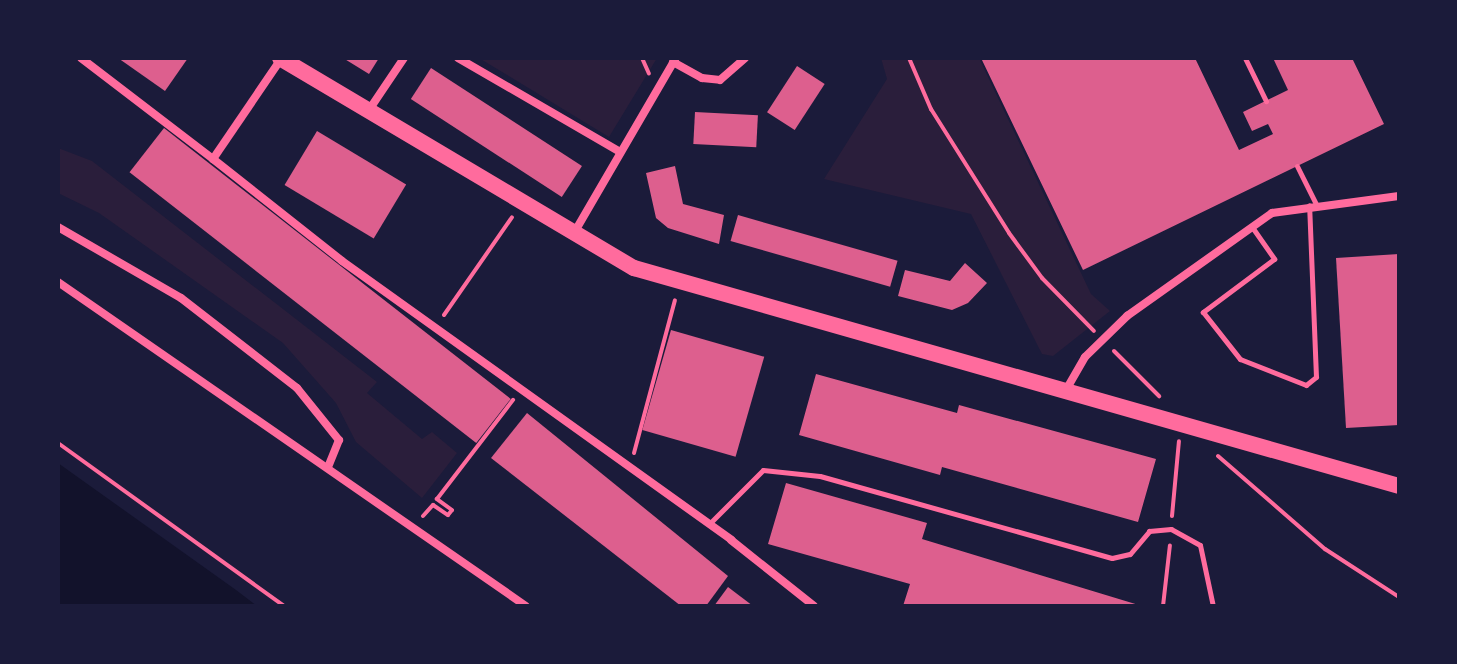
<!DOCTYPE html>
<style>
body{margin:0}
#map{position:relative;width:1457px;height:664px;overflow:hidden;background:#1b1b3a;font-family:Spectral,serif}
div>[style]{position:absolute}
[style*='--x']{left:calc(var(--x)*1px);top:calc(var(--y)*1px);width:calc(var(--w)*1px);rotate:calc(var(--a)*1deg)}
.green>*{inset:0;background:#2a1e3b}
.water>*{inset:0;background:#12122b}
.building>*{inset:0;background:#dd5f8e;transform-origin:0 0}
.path>*{height:4px;margin:-2px;padding:0 2px;transform-origin:2px;border-radius:2px;background:#ff6b9d}
.service>*{height:5px;margin:-2.5px;padding:0 2.5px;transform-origin:2.5px;border-radius:2.5px;background:#ff6b9d}
.minor>*{height:8px;margin:-4px;padding:0 4px;transform-origin:4px;border-radius:4px;background:#ff6b9d}
.primary>*{height:16px;margin:-8px;padding:0 8px;transform-origin:8px;border-radius:8px;background:#ff6b9d}
span{translate:-50% -50%;white-space:nowrap;text-align:center;line-height:1.15;-webkit-text-stroke:8px #1b1b3a;paint-order:stroke}
.frame{position:absolute;inset:0;border:60px solid #1b1b3a;pointer-events:none}
</style>
<div id="map">
<div class="green">
<div style="clip-path:polygon(479px 58px,657px 58px,609px 137px)"></div>
<div style="clip-path:polygon(881px 58px,979px 58px,1091px 294px,1110px 311px,1053px 356px,1042px 354px,971px 214px,824px 179px,887px 79px)"></div>
<div style="clip-path:polygon(58px 148px,92px 161px,377px 382px,367px 393px,422px 439px,432px 432px,457px 453px,422px 498px,356px 442px,336px 403px,283px 343px,99px 213px,58px 193px)"></div>
</div>
<div class="water">
<div style="clip-path:polygon(58px 463px,236px 590px,257px 606px,58px 606px)"></div>
</div>
<div class="building">
<div style="clip-path:polygon(118px 58px,188px 58px,165px 91px)"></div>
<div style="clip-path:polygon(343px 58px,379px 58px,369px 74px)"></div>
<div style="clip-path:polygon(981px 58px,1195px 58px,1239px 150px,1273px 134px,1268px 124px,1252px 131px,1243px 112px,1288px 90px,1273px 58px,1352px 58px,1384px 124px,1083px 270px)"></div>
<div style="left:797px;top:66px;width:33px;height:55px;rotate:33deg"></div>
<div style="left:431px;top:68px;width:180px;height:37px;rotate:33deg"></div>
<div style="left:695px;top:112px;width:63px;height:32px;rotate:3deg"></div>
<div style="left:164px;top:128px;width:440px;height:56px;rotate:38deg"></div>
<div style="left:317px;top:131px;width:104px;height:63px;rotate:31deg"></div>
<div style="clip-path:polygon(675px 166px,683px 204px,724px 215px,719px 244px,668px 228px,656px 218px,646px 173px)"></div>
<div style="left:738px;top:215px;width:166px;height:27px;rotate:16deg"></div>
<div style="clip-path:polygon(1399px 254px,1399px 425px,1346px 428px,1336px 258px)"></div>
<div style="clip-path:polygon(965px 263px,987px 283px,968px 303px,952px 310px,898px 296px,905px 270px,950px 281px)"></div>
<div style="left:671px;top:330px;width:97px;height:104px;rotate:16deg"></div>
<div style="clip-path:polygon(816px 374px,957px 413px,959px 405px,1156px 459px,1138px 522px,942px 467px,940px 475px,799px 435px)"></div>
<div style="clip-path:polygon(527px 413px,728px 576px,706px 606px,681px 606px,491px 458px)"></div>
<div style="clip-path:polygon(786px 483px,927px 523px,922px 539px,1142px 606px,903px 606px,910px 584px,768px 544px)"></div>
<div style="clip-path:polygon(728px 587px,753px 606px,714px 606px)"></div>
</div>
<div class="path">
<div style="--x:642;--y:58;--w:17;--a:66"></div>
<div style="--x:909;--y:58;--w:56;--a:66.7"></div>
<div style="--x:931;--y:109;--w:146;--a:57.8"></div>
<div style="--x:1009;--y:233;--w:56;--a:53.7"></div>
<div style="--x:1042;--y:278;--w:74;--a:45.5"></div>
<div style="--x:444;--y:315;--w:119;--a:-55.2"></div>
<div style="--x:1114;--y:351;--w:64;--a:45"></div>
<div style="--x:58;--y:443;--w:279;--a:35.8"></div>
<div style="--x:634;--y:453;--w:158;--a:-75"></div>
<div style="--x:1218;--y:456;--w:142;--a:41"></div>
<div style="--x:1325;--y:549;--w:88;--a:33"></div>
<div style="--x:423;--y:516;--w:15;--a:-48"></div>
<div style="--x:433;--y:505;--w:18;--a:34"></div>
<div style="--x:448;--y:515;--w:6;--a:-51"></div>
<div style="--x:452;--y:510;--w:19;--a:-144"></div>
<div style="--x:437;--y:499;--w:125;--a:-52.5"></div>
<div style="--x:1172;--y:516;--w:75;--a:-84.7"></div>
<div style="--x:1163;--y:606;--w:61;--a:-83.5"></div>
</div>
<div class="service">
<div style="--x:1245;--y:58;--w:48;--a:64"></div>
<div style="--x:1297;--y:166;--w:42;--a:63.4"></div>
<div style="--x:1252;--y:227;--w:39;--a:55"></div>
<div style="--x:1274;--y:259;--w:89;--a:143.3"></div>
<div style="--x:1203;--y:312;--w:60;--a:51.8"></div>
<div style="--x:1240;--y:359;--w:71;--a:21.5"></div>
<div style="--x:1306;--y:385;--w:13;--a:-39"></div>
<div style="--x:1316;--y:377;--w:172;--a:-92.3"></div>
<div style="--x:709;--y:524;--w:76;--a:-45"></div>
<div style="--x:763;--y:470;--w:57;--a:6"></div>
<div style="--x:820;--y:476;--w:303;--a:15.7"></div>
<div style="--x:1112;--y:558;--w:18;--a:-13"></div>
<div style="--x:1130;--y:554;--w:30;--a:-50"></div>
<div style="--x:1149;--y:531;--w:22;--a:-5"></div>
<div style="--x:1171;--y:529;--w:33;--a:29"></div>
<div style="--x:1200;--y:545;--w:62;--a:78"></div>
</div>
<div class="minor">
<div style="--x:81;--y:58;--w:166;--a:37.4"></div>
<div style="--x:458;--y:58;--w:187;--a:30.1"></div>
<div style="--x:281;--y:59;--w:121;--a:124.2"></div>
<div style="--x:213;--y:159;--w:164;--a:38.3"></div>
<div style="--x:342;--y:261;--w:479;--a:35.6"></div>
<div style="--x:731;--y:540;--w:106;--a:38.5"></div>
<div style="--x:673;--y:62;--w:33;--a:29"></div>
<div style="--x:702;--y:78;--w:18;--a:6"></div>
<div style="--x:720;--y:80;--w:33;--a:-41"></div>
<div style="--x:369;--y:110;--w:63;--a:-56.1"></div>
<div style="--x:58;--y:227;--w:142;--a:30"></div>
<div style="--x:181;--y:298;--w:147;--a:37.8"></div>
<div style="--x:297;--y:388;--w:67;--a:51.1"></div>
<div style="--x:339;--y:440;--w:27;--a:112"></div>
<div style="--x:574;--y:233;--w:203;--a:-59.8"></div>
<div style="--x:58;--y:282;--w:569;--a:34.7"></div>
<div style="--x:1066;--y:390;--w:38;--a:-60"></div>
<div style="--x:1085;--y:357;--w:59;--a:-44.3"></div>
<div style="--x:1127;--y:316;--w:178;--a:-35.4"></div>
<div style="--x:1272;--y:213;--w:128;--a:-7.6"></div>
</div>
<div class="primary">
<div style="--x:280;--y:58;--w:412;--a:30.7"></div>
<div style="--x:634;--y:268;--w:795;--a:15.91"></div>
</div>
<div class="frame"></div>
</div>
